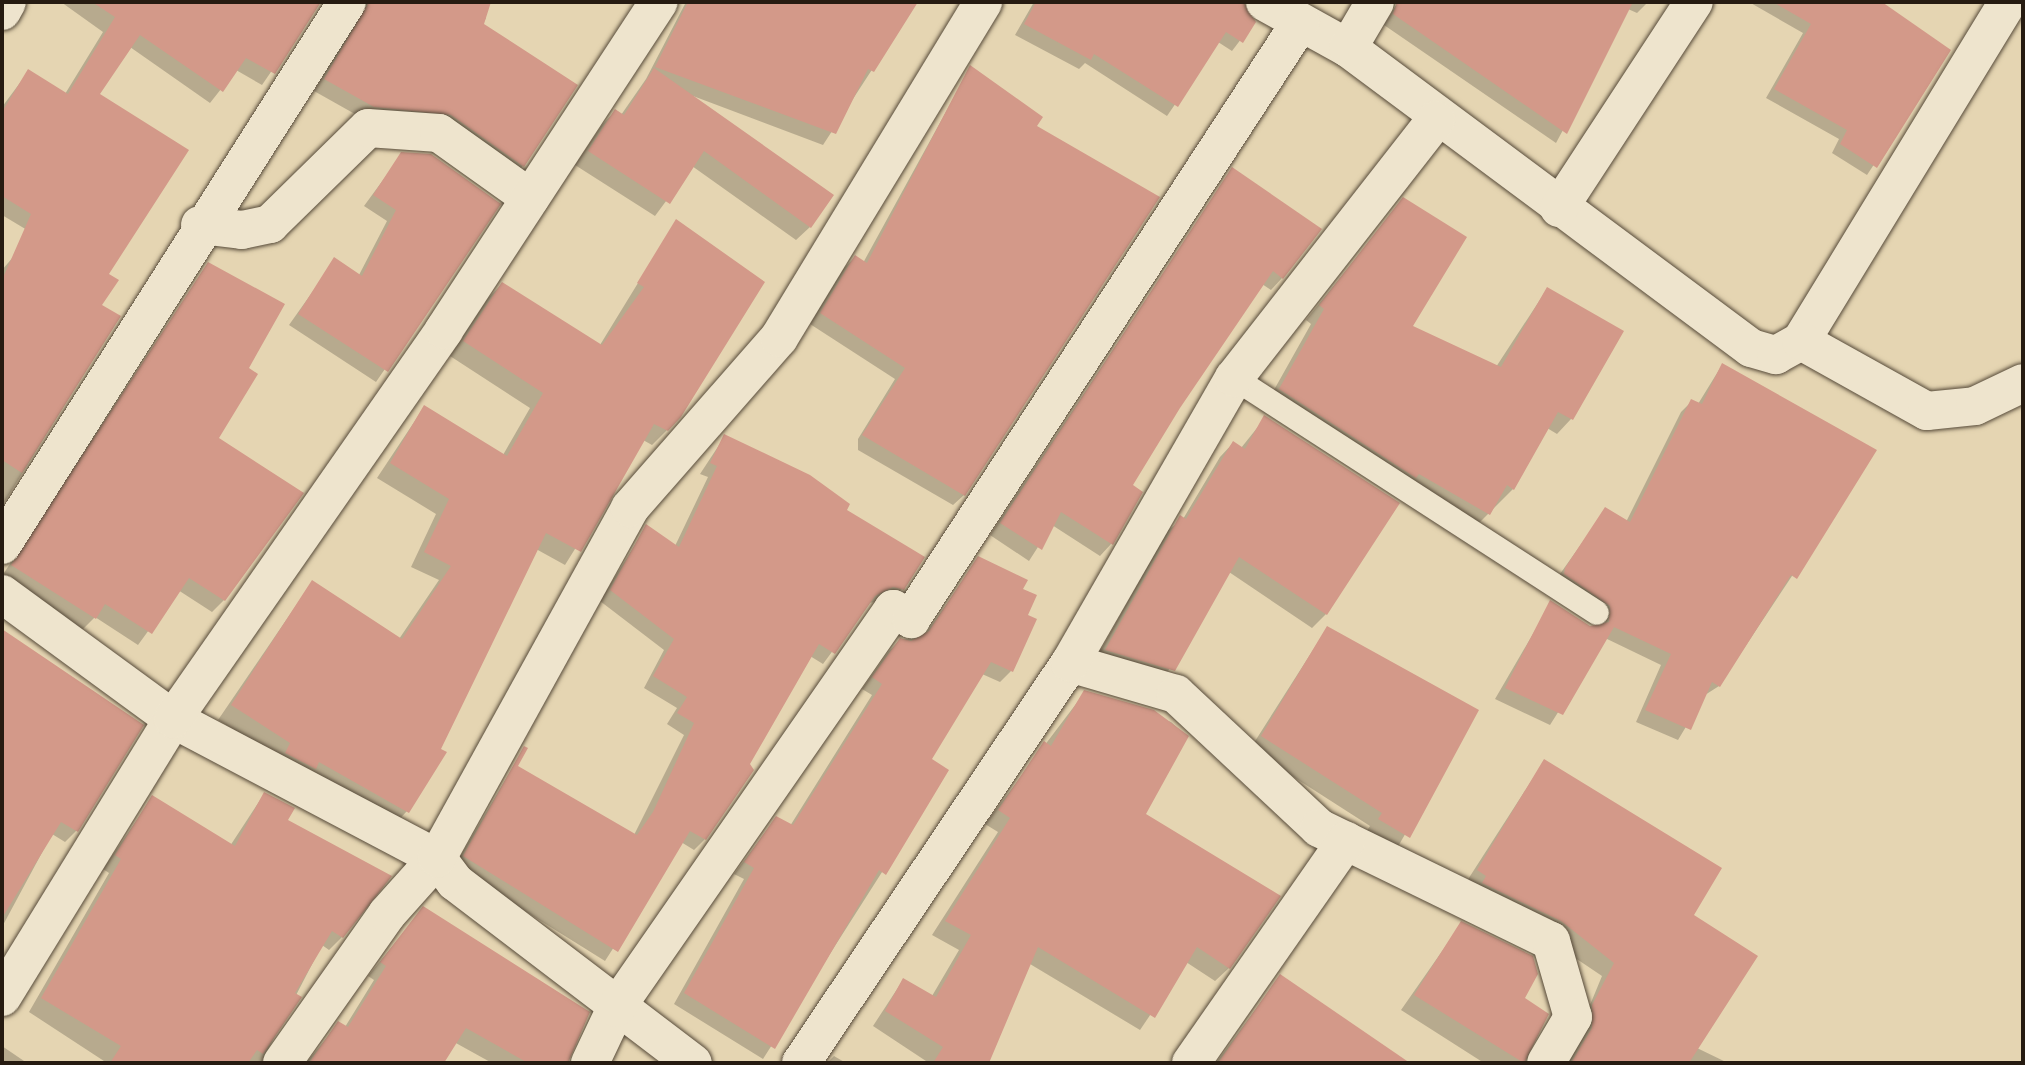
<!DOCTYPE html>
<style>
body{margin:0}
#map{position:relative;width:2025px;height:1065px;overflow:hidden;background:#e5d5b2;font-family:"Libre Caslon Text",serif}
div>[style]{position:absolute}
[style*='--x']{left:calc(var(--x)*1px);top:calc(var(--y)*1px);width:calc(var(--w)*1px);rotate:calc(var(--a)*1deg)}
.shadow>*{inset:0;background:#0003}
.building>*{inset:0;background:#d39989}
.roads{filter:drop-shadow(0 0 2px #564a39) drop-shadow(0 0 2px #564a39)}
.service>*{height:24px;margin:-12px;padding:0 12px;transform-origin:12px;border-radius:12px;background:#eee4cd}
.minor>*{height:38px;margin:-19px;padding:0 19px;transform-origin:19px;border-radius:19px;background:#eee4cd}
span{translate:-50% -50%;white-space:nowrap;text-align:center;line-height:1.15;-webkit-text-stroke:6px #eee4cd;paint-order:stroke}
.frame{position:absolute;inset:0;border:4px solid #261b11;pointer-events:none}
</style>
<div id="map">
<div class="shadow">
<div style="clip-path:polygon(61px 2px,319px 2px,262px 85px,236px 70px,210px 103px,130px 47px,97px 95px,102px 275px,2px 215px,2px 107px,28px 72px,65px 94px,103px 32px)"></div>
<div style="clip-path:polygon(353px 2px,489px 2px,480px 14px,486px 18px,482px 25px,523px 166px,511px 178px,362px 118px,314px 91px,358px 17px)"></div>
<div style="clip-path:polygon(686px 2px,916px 2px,823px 145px,693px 96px,810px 227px,796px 240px,692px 166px,655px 216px,575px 165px,602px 125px,615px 111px,621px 115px,646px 79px)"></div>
<div style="clip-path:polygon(1034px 2px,1244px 2px,1254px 22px,1232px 51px,1218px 42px,1167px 116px,1085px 63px,1079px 69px,1015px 35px)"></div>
<div style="clip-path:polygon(1398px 2px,1648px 2px,1637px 13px,1628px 9px,1556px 143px,1384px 25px)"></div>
<div style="clip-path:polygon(1749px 2px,1877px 2px,1949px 51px,1867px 175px,1832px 153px,1839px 139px,1766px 98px,1803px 33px)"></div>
<div style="clip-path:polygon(970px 68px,1034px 126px,964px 495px,953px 505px,858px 450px,858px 439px,895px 379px,810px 324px,844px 268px,855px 257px,863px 263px)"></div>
<div style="clip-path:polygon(402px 154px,498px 204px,376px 382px,289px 325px,335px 260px,359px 275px,387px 221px,364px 206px)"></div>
<div style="clip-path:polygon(1233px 169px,1282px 278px,1271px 290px,1262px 284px,1179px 407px,1130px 486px,1141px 492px,1111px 544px,1100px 556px,1052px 525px,1029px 561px,990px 535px)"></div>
<div style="clip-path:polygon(1403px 200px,1411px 327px,1496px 367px,1547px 289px,1621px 332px,1571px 419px,1557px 434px,1547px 428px,1513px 489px,1474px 528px,1266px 404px,1311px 324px,1306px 320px)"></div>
<div style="clip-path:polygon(676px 221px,667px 430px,652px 445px,643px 440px,565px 565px,536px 549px,407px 811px,393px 826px,218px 720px,312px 582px,399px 639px,439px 580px,411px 567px,436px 514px,377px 478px,424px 407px,503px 455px,530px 408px,450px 356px,488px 298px,502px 284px,600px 345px)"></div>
<div style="clip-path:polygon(14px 256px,119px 317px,2px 506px,2px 270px)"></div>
<div style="clip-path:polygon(208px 264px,247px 369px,217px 438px,224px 600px,212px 612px,178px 590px,138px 645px,95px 617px,82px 630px,2px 576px)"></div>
<div style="clip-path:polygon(1722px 365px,1875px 451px,1719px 686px,1705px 695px,1678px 740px,1636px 722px,1661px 665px,1605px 638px,1550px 725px,1495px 699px,1551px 603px,1589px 628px,1599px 625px,1555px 581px,1606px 509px,1626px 522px,1681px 412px,1692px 401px,1698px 404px)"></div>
<div style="clip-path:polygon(1265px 418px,1326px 614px,1312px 628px,1229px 572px,1160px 684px,1093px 664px,1167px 531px,1183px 519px,1220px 457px,1233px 443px,1241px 448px)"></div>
<div style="clip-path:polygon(725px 436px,845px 510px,902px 589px,891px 600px,868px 603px,823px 664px,810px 656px,705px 839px,694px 850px,681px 842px,605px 961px,454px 867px,524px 748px,516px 767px,634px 835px,684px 735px,667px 724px,677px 708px,644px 688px,664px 650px,600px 601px,646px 527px,675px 546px,708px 477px,700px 474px)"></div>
<div style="clip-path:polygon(979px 558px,1021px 589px,1025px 616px,1011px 671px,1000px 682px,982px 674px,929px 760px,947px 770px,763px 1059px,674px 1004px,744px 879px,734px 874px,776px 818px,790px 826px,872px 695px,862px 689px,889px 651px,900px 640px,924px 636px)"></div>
<div style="clip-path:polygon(1327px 628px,1476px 711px,1396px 850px,1366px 832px,1370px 826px,1250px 749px)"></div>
<div style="clip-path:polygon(2px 633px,141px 725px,76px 831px,65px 842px,52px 834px,2px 927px)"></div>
<div style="clip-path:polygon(1085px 692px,1171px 722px,1186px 736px,1144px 814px,1229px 968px,1215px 981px,1186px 962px,1140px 1030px,1030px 964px,976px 1063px,929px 1063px,873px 1026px,903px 980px,932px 996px,959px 950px,932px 935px,998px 832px,985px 824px)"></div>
<div style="clip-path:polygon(1544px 761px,1691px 915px,1697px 1048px,1728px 1063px,1566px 1063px,1602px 976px,1465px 884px)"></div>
<div style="clip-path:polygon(264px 794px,286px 821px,342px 937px,329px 950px,322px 945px,261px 1063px,107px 1063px,29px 1012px,109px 873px,103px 869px,152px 798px,230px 846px)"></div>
<div style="clip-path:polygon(423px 909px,568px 1054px,568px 1063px,492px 1063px,454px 1042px,440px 1063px,306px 1063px,339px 1023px,345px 1027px,374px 980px,368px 976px)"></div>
<div style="clip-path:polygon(1461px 924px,1523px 998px,1547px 1015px,1525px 1063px,1484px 1063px,1401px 1010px)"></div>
<div style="clip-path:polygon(1280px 976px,1406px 1063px,1216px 1063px)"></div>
<div style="clip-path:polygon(2px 1046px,27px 1063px,2px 1063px)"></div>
<div style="clip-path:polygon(834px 1056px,846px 1063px,827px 1063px)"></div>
</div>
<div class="building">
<div style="clip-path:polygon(92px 2px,321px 2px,275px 74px,246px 58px,223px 92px,140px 35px,100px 94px,189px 150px,109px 274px,119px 280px,102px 305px,121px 316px,22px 473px,2px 460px,2px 280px,31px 214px,2px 196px,2px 112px,28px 69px,68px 94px,115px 17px)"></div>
<div style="clip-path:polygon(369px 2px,491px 2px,484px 24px,578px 85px,524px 167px,451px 115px,374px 107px,324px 79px)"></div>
<div style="clip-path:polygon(688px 2px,918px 2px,874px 72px,868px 69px,836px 134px,655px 67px)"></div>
<div style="clip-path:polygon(1036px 2px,1243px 2px,1256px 22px,1243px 43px,1226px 32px,1178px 107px,1094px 54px,1091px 60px,1024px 24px)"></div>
<div style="clip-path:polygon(1397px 2px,1633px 2px,1567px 134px,1393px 14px)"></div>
<div style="clip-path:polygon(1773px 2px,1882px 2px,1951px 50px,1877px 168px,1840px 144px,1847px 130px,1774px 89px,1811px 24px)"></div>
<div style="clip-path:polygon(970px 65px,1043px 117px,1037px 126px,1160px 197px,965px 496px,862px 435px,905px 368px,820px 313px,855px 255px,867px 263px)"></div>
<div style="clip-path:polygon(654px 68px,834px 195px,811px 228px,704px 151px,670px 204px,588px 151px,615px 109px,624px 115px)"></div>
<div style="clip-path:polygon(401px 152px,431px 154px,501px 204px,388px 372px,298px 314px,334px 257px,362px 276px,396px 210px,373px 195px)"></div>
<div style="clip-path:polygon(1232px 167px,1322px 229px,1283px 279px,1273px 271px,1180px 408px,1133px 485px,1143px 492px,1113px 545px,1061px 512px,1042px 550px,1000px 523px)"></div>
<div style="clip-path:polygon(1403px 197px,1467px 237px,1413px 326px,1501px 367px,1547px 287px,1624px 331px,1573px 420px,1558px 412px,1514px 490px,1507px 485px,1490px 515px,1419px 474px,1416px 478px,1279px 389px,1324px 309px,1319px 305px)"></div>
<div style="clip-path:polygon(676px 219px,765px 282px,681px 417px,668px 431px,654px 424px,581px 552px,546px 533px,441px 749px,447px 752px,409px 813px,319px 762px,316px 769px,285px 753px,290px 743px,231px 705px,312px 580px,402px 639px,451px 566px,424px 552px,449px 499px,390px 463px,424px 405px,507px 456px,543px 393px,463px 341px,502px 282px,602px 345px,644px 287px,637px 283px)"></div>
<div style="clip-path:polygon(208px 262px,285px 304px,249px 368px,258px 374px,219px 438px,304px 493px,225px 601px,189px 578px,152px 634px,105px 604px,96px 619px,11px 565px)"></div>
<div style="clip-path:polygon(1722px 363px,1877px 450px,1797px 579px,1791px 575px,1720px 687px,1712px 682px,1691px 730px,1645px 710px,1671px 654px,1614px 627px,1563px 715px,1505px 688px,1550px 600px,1590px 626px,1609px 622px,1610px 606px,1564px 574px,1565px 568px,1605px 507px,1630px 522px,1691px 399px,1702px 404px)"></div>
<div style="clip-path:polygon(1264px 415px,1400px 503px,1327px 615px,1239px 557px,1175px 671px,1105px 650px,1180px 515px,1186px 519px,1233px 441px,1245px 449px)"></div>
<div style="clip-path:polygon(724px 434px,810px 475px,850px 504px,847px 510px,925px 557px,904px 590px,893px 587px,875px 596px,835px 654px,819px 644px,750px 764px,754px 770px,706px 840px,690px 831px,618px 952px,463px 856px,524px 746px,528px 748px,518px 766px,637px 835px,653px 812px,694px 723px,677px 713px,687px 697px,653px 676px,674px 639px,610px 590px,646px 524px,679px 547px,717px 466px,710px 463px)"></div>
<div style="clip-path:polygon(978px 556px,1028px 580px,1023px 589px,1037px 595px,1028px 615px,1037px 619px,1013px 672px,991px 662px,932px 759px,949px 770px,886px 875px,879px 870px,775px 1049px,684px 993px,754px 868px,744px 862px,776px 816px,793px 825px,882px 684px,872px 677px,900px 638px,911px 641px,929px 631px)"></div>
<div style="clip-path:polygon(1327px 626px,1479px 710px,1410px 838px,1378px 819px,1382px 813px,1261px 736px)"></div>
<div style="clip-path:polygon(2px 629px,144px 725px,78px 832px,61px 822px,2px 918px)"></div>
<div style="clip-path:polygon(1084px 690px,1154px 710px,1189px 736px,1146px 814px,1281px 896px,1230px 969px,1197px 947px,1155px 1018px,1038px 947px,989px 1063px,933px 1063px,943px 1047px,885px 1011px,903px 978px,936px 997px,971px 935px,945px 921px,1010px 818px,998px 810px,1044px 741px,1051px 746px)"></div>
<div style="clip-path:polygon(1544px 759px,1722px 868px,1694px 915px,1758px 956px,1689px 1063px,1571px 1063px,1592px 1028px,1592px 1005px,1614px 963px,1561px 921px,1482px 883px,1486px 876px,1477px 870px)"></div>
<div style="clip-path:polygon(264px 792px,295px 808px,288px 820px,392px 876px,343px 938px,332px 931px,295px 993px,302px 997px,263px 1054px,257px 1050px,248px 1063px,110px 1063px,121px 1046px,41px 998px,121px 859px,115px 855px,152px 795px,235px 846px)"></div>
<div style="clip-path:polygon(423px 906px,590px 1012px,568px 1063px,528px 1063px,466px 1028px,444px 1063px,309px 1063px,338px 1021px,348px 1027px,386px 966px,380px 962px)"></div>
<div style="clip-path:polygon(1461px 921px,1533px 956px,1538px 974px,1525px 998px,1549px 1014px,1524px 1063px,1414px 995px)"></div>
<div style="clip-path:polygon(1280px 974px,1410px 1063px,1218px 1063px)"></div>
</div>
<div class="roads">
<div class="service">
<div style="--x:1234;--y:378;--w:432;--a:32.9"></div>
</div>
<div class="minor">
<div style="--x:1265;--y:2;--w:95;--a:29"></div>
<div style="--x:1348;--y:48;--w:502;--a:36.66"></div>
<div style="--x:1751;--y:348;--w:26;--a:16"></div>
<div style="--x:1776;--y:355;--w:29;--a:-29"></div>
<div style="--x:1801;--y:341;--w:397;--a:-58.6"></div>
<div style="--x:2;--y:11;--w:10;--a:-61"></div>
<div style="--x:1348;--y:48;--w:53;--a:-59.6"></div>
<div style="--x:1559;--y:208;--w:246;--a:-56.8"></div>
<div style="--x:200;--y:225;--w:42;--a:6.8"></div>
<div style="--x:242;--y:230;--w:29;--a:-12"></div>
<div style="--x:270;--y:224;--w:137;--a:-44.4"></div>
<div style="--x:368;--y:128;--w:71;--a:4"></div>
<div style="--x:439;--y:133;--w:112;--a:35.5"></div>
<div style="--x:1801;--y:341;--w:144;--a:29.1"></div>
<div style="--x:1927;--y:411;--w:48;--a:-5.9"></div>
<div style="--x:1975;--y:406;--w:53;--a:-25.6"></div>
<div style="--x:2;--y:545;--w:643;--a:-57.57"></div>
<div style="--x:2;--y:594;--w:212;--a:36.2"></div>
<div style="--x:173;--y:719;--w:298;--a:27.8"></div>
<div style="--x:437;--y:858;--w:30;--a:53"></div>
<div style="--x:455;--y:882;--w:299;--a:37.3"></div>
<div style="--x:1070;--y:663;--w:110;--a:16.3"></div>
<div style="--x:1176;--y:694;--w:196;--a:43.1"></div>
<div style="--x:1319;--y:828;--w:258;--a:26"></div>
<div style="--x:1551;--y:941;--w:79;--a:73.9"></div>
<div style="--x:1573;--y:1017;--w:53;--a:120.4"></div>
<div style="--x:2;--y:997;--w:326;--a:-58.4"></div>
<div style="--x:173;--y:719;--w:474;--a:-55.1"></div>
<div style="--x:444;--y:330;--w:392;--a:-56.8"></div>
<div style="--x:282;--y:1063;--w:182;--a:-54.8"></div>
<div style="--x:387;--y:914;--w:75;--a:-48.2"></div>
<div style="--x:437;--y:858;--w:400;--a:-61.1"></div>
<div style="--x:630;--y:508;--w:226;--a:-48.8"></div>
<div style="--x:779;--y:338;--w:393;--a:-58.7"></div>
<div style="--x:590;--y:1063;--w:61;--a:-64.7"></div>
<div style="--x:616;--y:1008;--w:486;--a:-55.2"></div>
<div style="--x:893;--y:609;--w:21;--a:29"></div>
<div style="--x:911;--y:619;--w:712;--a:-56.87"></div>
<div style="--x:801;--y:1063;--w:482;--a:-56.1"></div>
<div style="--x:1070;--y:663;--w:329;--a:-60.1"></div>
<div style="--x:1234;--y:378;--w:328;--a:-52"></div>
<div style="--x:1191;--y:1063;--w:271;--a:-55.1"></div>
</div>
</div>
<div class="frame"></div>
</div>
